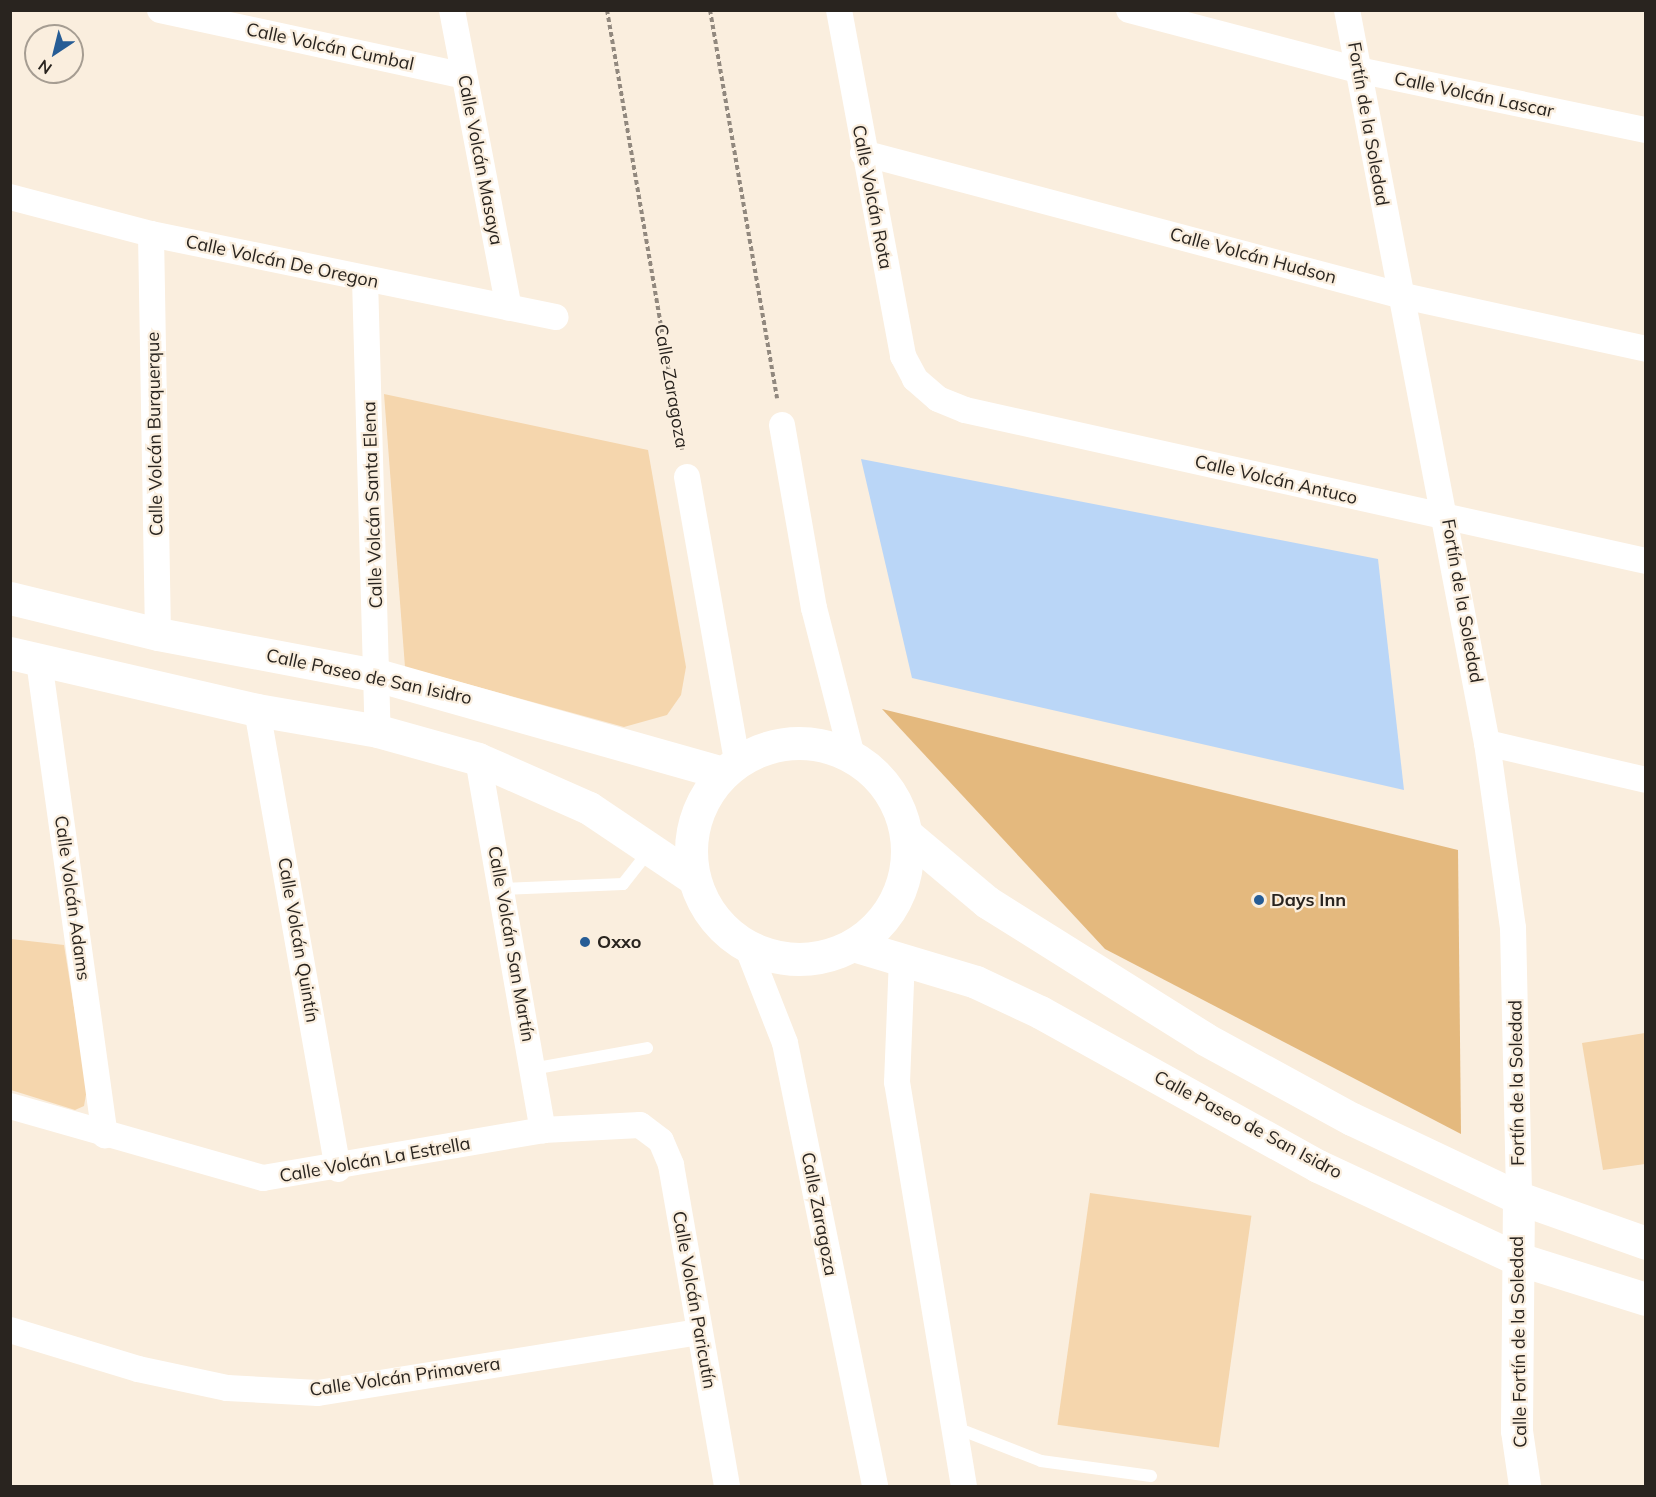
<!DOCTYPE html>
<meta charset="utf-8">
<style>
body{margin:0}
#map{position:relative;width:1656px;height:1497px;overflow:hidden;background:#faeede;font-family:Mulish,sans-serif}
div>[style]{position:absolute}
[style*='--x']{left:calc(var(--x)*1px);top:calc(var(--y)*1px);width:calc(var(--w)*1px);rotate:calc(var(--a)*1deg)}
.green>*{inset:0;background:#f5d6ad;transform-origin:0 0}
.water>*{inset:0;background:#bad6f7}
.building>*{inset:0;background:#e4b97e}
.path>*{height:4px;margin-top:-2px;transform-origin:0;background:repeating-linear-gradient(90deg,#91887e 0 4.5px,transparent 0 7.5px)}
.service>*{height:12px;margin:-6px;padding:0 6px;transform-origin:6px;border-radius:6px;background:#fff}
.minor>*{height:26px;margin:-13px;padding:0 13px;transform-origin:13px;border-radius:13px;background:#fff}
.tertiary>*{height:32px;margin:-16px;padding:0 16px;transform-origin:16px;border-radius:16px;background:#fff}
.secondary>*{height:33px;margin:-16.5px;padding:0 16.5px;transform-origin:16.5px;border-radius:16.5px;background:#fff}
.secondary>.ring{margin:-16.5px;padding:0;box-sizing:content-box;background:none;border:33px solid #fff;border-radius:50%}
.dots>*{width:16px;height:16px;translate:-50% -50%;box-sizing:border-box;border:3px solid #faeede;border-radius:50%}
span{translate:-50% -50%;white-space:nowrap;text-align:center;line-height:1.15;-webkit-text-stroke:4.5px #faeede;paint-order:stroke}
.street-label{font-size:18px;color:#29241f}
.poi-label{font-size:18px;color:#29241f;font-weight:700}
.left{translate:0 -50%;text-align:left}
.frame{position:absolute;inset:0;border:12px solid #29241f;pointer-events:none}
.north{position:absolute;left:24px;top:24px;width:60px;height:60px;box-sizing:border-box;background:#faeede;border:2px solid #a69d92;border-radius:50%;rotate:215deg;font-size:16px;font-weight:700;line-height:24px;text-align:center;color:#29241f}
.north::after{content:'';display:block;margin:auto;width:21px;height:27px;background:#265c95;clip-path:polygon(50% 0,100% 100%,50% 72%,0 100%)}
</style>
<div id="map">
<div class="green">
<div style="clip-path:polygon(384px 394px,648px 450px,686px 667px,681px 695px,667px 715px,624px 727px,405px 667px)"></div>
<div style="clip-path:polygon(11px 939px,64px 945px,87px 1089px,84px 1106px,75px 1110px,11px 1090px)"></div>
<div style="clip-path:polygon(1645px 1033px,1645px 1164px,1603px 1170px,1582px 1043px)"></div>
<div style="left:1090px;top:1193px;width:163px;height:234px;rotate:8deg"></div>
</div>
<div class="water">
<div style="clip-path:polygon(861px 459px,1378px 559px,1404px 790px,912px 678px)"></div>
</div>
<div class="building">
<div style="clip-path:polygon(882px 709px,1458px 850px,1461px 1134px,1105px 949px)"></div>
</div>
<div class="path">
<div style="--x:607;--y:10;--w:446;--a:80.3"></div>
<div style="--x:710;--y:10;--w:394;--a:80.2"></div>
</div>
<div class="service">
<div style="--x:501;--y:889;--w:122;--a:-2.3"></div>
<div style="--x:623;--y:884;--w:42;--a:-51.8"></div>
<div style="--x:532;--y:1069;--w:117;--a:-10.3"></div>
<div style="--x:954;--y:1427;--w:93;--a:21.3"></div>
<div style="--x:1041;--y:1461;--w:111;--a:7.8"></div>
</div>
<div class="minor">
<div style="--x:160;--y:10;--w:311;--a:12.2"></div>
<div style="--x:452;--y:10;--w:303;--a:79.2"></div>
<div style="--x:839;--y:10;--w:352;--a:79.5"></div>
<div style="--x:903;--y:356;--w:26;--a:62"></div>
<div style="--x:915;--y:379;--w:30;--a:41"></div>
<div style="--x:938;--y:399;--w:29;--a:22"></div>
<div style="--x:965;--y:410;--w:698;--a:12.5"></div>
<div style="--x:1129;--y:10;--w:237;--a:14.7"></div>
<div style="--x:1358;--y:70;--w:294;--a:11.8"></div>
<div style="--x:1347;--y:10;--w:746;--a:79.19"></div>
<div style="--x:1487;--y:743;--w:187;--a:82"></div>
<div style="--x:1513;--y:928;--w:270;--a:88.7"></div>
<div style="--x:863;--y:153;--w:554;--a:14.84"></div>
<div style="--x:1399;--y:295;--w:253;--a:12.3"></div>
<div style="--x:10;--y:197;--w:146;--a:14.7"></div>
<div style="--x:151;--y:234;--w:413;--a:11.6"></div>
<div style="--x:151;--y:234;--w:400;--a:89"></div>
<div style="--x:365;--y:279;--w:452;--a:88.4"></div>
<div style="--x:782;--y:425;--w:186;--a:80.1"></div>
<div style="--x:814;--y:608;--w:153;--a:75.6"></div>
<div style="--x:687;--y:477;--w:288;--a:80"></div>
<div style="--x:39;--y:661;--w:479;--a:82.1"></div>
<div style="--x:257;--y:710;--w:466;--a:80"></div>
<div style="--x:1487;--y:743;--w:163;--a:13.1"></div>
<div style="--x:478;--y:759;--w:377;--a:80.1"></div>
<div style="--x:747;--y:946;--w:104;--a:68.6"></div>
<div style="--x:785;--y:1043;--w:452;--a:78.5"></div>
<div style="--x:902;--y:958;--w:124;--a:92.3"></div>
<div style="--x:897;--y:1082;--w:410;--a:80.6"></div>
<div style="--x:10;--y:1106;--w:263;--a:15.9"></div>
<div style="--x:263;--y:1178;--w:284;--a:-9.7"></div>
<div style="--x:543;--y:1130;--w:97;--a:-3"></div>
<div style="--x:640;--y:1125;--w:26;--a:37"></div>
<div style="--x:661;--y:1141;--w:26;--a:67"></div>
<div style="--x:671;--y:1165;--w:326;--a:80.1"></div>
<div style="--x:10;--y:1330;--w:134;--a:16.9"></div>
<div style="--x:138;--y:1369;--w:91;--a:12.1"></div>
<div style="--x:227;--y:1388;--w:91;--a:3.1"></div>
<div style="--x:318;--y:1393;--w:385;--a:-9.1"></div>
</div>
<div class="tertiary">
<div style="--x:1519;--y:1198;--w:233;--a:90.5"></div>
<div style="--x:1517;--y:1431;--w:56;--a:81.7"></div>
</div>
<div class="secondary">
<div style="--x:10;--y:598;--w:152;--a:13.7"></div>
<div style="--x:158;--y:634;--w:226;--a:10.7"></div>
<div style="--x:380;--y:676;--w:355;--a:15.8"></div>
<div style="--x:10;--y:653;--w:253;--a:13"></div>
<div style="--x:257;--y:710;--w:123;--a:9.8"></div>
<div style="--x:378;--y:731;--w:104;--a:15.6"></div>
<div style="--x:478;--y:759;--w:121;--a:23.8"></div>
<div style="--x:589;--y:808;--w:125;--a:33.9"></div>
<div class="ring" style="left:691px;top:743px;width:183px;height:183px"></div>
<div style="--x:906;--y:834;--w:106;--a:40"></div>
<div style="--x:987;--y:902;--w:257;--a:32.1"></div>
<div style="--x:1205;--y:1039;--w:167;--a:28.6"></div>
<div style="--x:1352;--y:1119;--w:185;--a:25.3"></div>
<div style="--x:1519;--y:1198;--w:135;--a:19.5"></div>
<div style="--x:853;--y:945;--w:128;--a:16.7"></div>
<div style="--x:976;--y:982;--w:71;--a:25.1"></div>
<div style="--x:1040;--y:1012;--w:318;--a:29"></div>
<div style="--x:1318;--y:1166;--w:217;--a:25"></div>
<div style="--x:1515;--y:1258;--w:137;--a:17.4"></div>
</div>
<div class="dots">
<div style="left:1259px;top:900px;background:#265c95"></div>
<div style="left:585px;top:942px;background:#265c95"></div>
</div>
<div class="street-label">
<span style="left:330px;top:47px;rotate:12deg">Calle Volcán Cumbal</span>
<span style="left:1474px;top:95px;rotate:12deg">Calle Volcán Lascar</span>
<span style="left:1368px;top:124px;rotate:80deg">Fortín de la Soledad</span>
<span style="left:480px;top:160px;rotate:79deg">Calle Volcán Masaya</span>
<span style="left:872px;top:197px;rotate:79deg">Calle Volcán Rota</span>
<span style="left:1253px;top:256px;rotate:15deg">Calle Volcán Hudson</span>
<span style="left:282px;top:262px;rotate:12deg">Calle Volcán De Oregon</span>
<span style="left:671px;top:386px;rotate:80deg">Calle Zaragoza</span>
<span style="left:155px;top:434px;rotate:-91deg">Calle Volcán Burquerque</span>
<span style="left:1276px;top:480px;rotate:13deg">Calle Volcán Antuco</span>
<span style="left:373px;top:505px;rotate:-92deg">Calle Volcán Santa Elena</span>
<span style="left:1462px;top:601px;rotate:80deg">Fortín de la Soledad</span>
<span style="left:369px;top:677px;rotate:12deg">Calle Paseo de San Isidro</span>
<span style="left:72px;top:898px;rotate:82deg">Calle Volcán Adams</span>
<span style="left:298px;top:940px;rotate:80deg">Calle Volcán Quintín</span>
<span style="left:511px;top:944px;rotate:80deg">Calle Volcán San Martín</span>
<span style="left:1517px;top:1083px;rotate:-91deg">Fortín de la Soledad</span>
<span style="left:1248px;top:1125px;rotate:28deg">Calle Paseo de San Isidro</span>
<span style="left:375px;top:1160px;rotate:-10deg">Calle Volcán La Estrella</span>
<span style="left:819px;top:1214px;rotate:79deg">Calle Zaragoza</span>
<span style="left:694px;top:1300px;rotate:80deg">Calle Volcán Paricutín</span>
<span style="left:1519px;top:1342px;rotate:-91deg">Calle Fortín de la Soledad</span>
<span style="left:405px;top:1377px;rotate:-8deg">Calle Volcán Primavera</span>
</div>
<div class="poi-label">
<span class="left" style="left:1271px;top:900px">Days Inn</span>
<span class="left" style="left:597px;top:942px">Oxxo</span>
</div>
<div class="frame"></div>
<div class="north">N</div>
</div>
